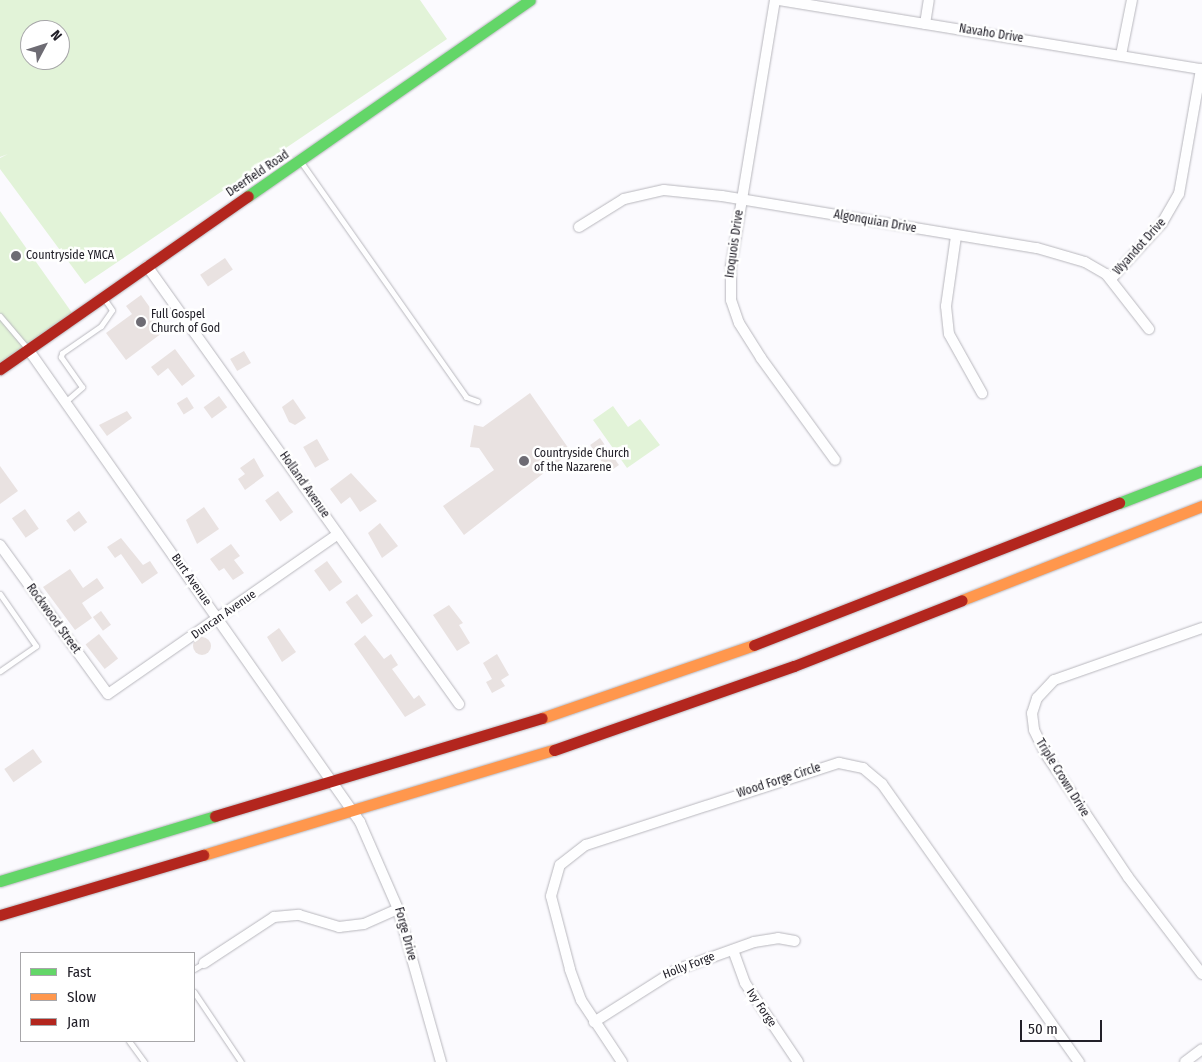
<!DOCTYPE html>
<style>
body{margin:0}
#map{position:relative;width:1202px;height:1062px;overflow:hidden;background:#fbfafe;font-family:"Fira Sans Condensed",sans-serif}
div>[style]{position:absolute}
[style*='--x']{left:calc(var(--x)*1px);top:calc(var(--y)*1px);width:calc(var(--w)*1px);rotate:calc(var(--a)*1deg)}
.green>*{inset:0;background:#e2f3d8}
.building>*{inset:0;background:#e9e2e1;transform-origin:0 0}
.round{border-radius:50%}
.roads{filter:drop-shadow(0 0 1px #b8b7bd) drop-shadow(0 0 1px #b8b7bd)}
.lane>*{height:5px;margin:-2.5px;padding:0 2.5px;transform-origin:2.5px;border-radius:2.5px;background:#fefeff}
.street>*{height:10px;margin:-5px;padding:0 5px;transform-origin:5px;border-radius:5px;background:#fefeff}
.fast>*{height:11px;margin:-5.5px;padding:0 5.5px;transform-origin:5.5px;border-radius:5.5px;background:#63d668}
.slow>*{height:11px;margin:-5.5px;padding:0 5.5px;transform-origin:5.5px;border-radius:5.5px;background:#ff974d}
.jam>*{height:11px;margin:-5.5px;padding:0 5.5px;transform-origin:5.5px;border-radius:5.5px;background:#b3261e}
.dots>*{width:14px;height:14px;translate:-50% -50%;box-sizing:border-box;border:2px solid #fff;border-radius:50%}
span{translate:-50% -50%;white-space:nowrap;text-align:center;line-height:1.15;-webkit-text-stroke:5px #fff;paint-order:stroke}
.street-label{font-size:12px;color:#222029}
.poi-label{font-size:12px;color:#222029}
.left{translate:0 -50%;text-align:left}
.legend{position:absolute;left:20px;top:952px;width:175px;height:90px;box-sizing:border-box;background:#fff;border:1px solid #a7a6a9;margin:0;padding:6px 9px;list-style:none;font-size:15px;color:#222029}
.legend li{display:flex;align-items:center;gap:10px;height:25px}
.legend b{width:25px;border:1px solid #a7a6a9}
.north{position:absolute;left:20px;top:20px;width:50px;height:50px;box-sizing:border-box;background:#fff;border:1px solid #a7a6a9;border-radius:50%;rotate:50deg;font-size:14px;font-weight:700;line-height:20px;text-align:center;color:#222029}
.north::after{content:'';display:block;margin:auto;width:18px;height:22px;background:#6e6c74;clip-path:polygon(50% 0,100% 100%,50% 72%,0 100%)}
.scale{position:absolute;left:1020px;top:1020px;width:82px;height:22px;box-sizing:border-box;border:2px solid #222029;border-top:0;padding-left:6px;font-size:15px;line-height:18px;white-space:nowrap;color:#222029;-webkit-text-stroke:4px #fff;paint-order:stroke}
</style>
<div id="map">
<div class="green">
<div style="clip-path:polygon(evenodd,0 0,420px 0,447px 39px,85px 284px,0 169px,0 158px,8px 154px,0 157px,0 0,30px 30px,60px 30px,60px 60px,30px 60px,30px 30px)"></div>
<div style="clip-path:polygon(0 211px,75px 317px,0 369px)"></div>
<div style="clip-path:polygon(613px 406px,628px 427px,640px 419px,660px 445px,627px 468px,593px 420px)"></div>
</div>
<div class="building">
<div style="left:225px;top:258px;width:14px;height:30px;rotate:56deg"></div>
<div style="clip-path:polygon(141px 295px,166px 330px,126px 360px,106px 333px,132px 314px,126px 306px)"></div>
<div style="clip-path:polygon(175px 349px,195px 376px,182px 386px,168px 368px,158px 376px,151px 367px)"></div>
<div style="left:244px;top:351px;width:14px;height:16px;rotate:60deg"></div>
<div style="clip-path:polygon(530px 393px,571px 452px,464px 535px,443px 506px,494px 470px,479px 448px,470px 447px,474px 425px,483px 427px)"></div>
<div style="left:219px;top:396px;width:14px;height:19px;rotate:54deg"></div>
<div style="left:187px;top:397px;width:13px;height:12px;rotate:58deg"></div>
<div style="clip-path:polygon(293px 399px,306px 418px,295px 425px,289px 422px,282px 407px)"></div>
<div style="clip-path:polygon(127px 411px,132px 418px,107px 436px,99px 425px)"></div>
<div style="left:600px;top:438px;width:33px;height:12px;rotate:55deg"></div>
<div style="left:317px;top:439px;width:24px;height:16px;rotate:60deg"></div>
<div style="clip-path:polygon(254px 458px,264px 476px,245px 490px,238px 479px,245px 474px,240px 468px)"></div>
<div style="clip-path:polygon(0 466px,18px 491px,0 504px)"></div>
<div style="clip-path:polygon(351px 473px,377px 501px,360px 512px,350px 497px,341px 504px,330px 489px)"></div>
<div style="left:278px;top:491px;width:26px;height:16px;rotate:54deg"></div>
<div style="clip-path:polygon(204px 507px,219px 529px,197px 544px,186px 520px)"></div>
<div style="left:25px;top:509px;width:24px;height:16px;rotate:55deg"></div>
<div style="left:79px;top:511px;width:14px;height:16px;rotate:54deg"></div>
<div style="clip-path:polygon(380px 523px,398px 546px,382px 558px,368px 533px)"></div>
<div style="clip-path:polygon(121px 538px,143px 565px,150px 561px,158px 573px,142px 584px,121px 554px,115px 558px,107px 547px)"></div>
<div style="clip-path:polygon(231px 544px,240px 556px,234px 560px,244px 573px,233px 580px,224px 568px,219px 571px,210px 559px)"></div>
<div style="left:327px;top:561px;width:26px;height:16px;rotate:54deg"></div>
<div style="clip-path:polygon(70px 569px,83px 588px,97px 578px,104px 588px,82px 603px,92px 618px,75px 630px,43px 587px)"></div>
<div style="left:357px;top:594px;width:27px;height:14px;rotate:54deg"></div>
<div style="clip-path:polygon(449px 605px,463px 623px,459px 625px,470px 643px,457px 651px,433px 615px)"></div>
<div style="left:101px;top:611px;width:17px;height:10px;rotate:54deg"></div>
<div style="clip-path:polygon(279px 628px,296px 652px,282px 662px,267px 637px)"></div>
<div style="left:99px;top:634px;width:31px;height:17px;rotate:52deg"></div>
<div style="clip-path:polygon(365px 635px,384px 659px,391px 654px,398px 665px,392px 669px,414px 699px,419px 695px,426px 705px,405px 717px,354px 644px)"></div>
<div class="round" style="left:193px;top:637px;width:18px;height:18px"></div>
<div style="clip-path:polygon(497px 654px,509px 675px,501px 680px,505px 686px,492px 693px,486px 682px,492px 679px,483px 663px)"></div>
<div style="left:33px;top:749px;width:16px;height:35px;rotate:55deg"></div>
</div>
<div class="roads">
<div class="lane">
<div style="--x:301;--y:162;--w:287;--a:54.9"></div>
<div style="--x:466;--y:397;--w:12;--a:20"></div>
<div style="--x:0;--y:316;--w:43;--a:49.7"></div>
<div style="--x:65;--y:402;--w:23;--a:-41"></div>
<div style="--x:82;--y:387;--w:37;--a:-125"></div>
<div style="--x:61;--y:357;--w:4;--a:-76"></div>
<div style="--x:62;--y:353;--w:47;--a:-34.7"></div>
<div style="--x:101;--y:326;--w:19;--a:-55"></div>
<div style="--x:112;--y:310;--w:12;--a:-125"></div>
<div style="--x:0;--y:594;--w:63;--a:55.3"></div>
<div style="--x:36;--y:646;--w:44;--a:145.2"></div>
<div style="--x:194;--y:969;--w:12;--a:-31"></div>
<div style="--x:194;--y:992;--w:84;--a:56.1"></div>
<div style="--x:129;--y:1041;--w:26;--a:54"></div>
</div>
<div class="street">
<div style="--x:775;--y:0;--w:271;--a:99.4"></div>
<div style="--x:731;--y:267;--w:33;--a:90"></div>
<div style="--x:731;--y:300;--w:24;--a:71"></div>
<div style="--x:739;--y:323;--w:41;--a:57.8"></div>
<div style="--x:761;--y:358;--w:126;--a:54"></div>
<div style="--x:779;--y:0;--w:429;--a:9.3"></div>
<div style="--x:925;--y:24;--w:24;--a:-81"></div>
<div style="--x:1121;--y:55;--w:56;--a:-78.7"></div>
<div style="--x:579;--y:227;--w:53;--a:-31.9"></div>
<div style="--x:624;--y:199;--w:41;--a:-12.7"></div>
<div style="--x:664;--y:190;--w:58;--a:5.9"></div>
<div style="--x:722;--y:196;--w:319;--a:9.4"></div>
<div style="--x:1037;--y:248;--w:50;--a:16.3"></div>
<div style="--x:1085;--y:262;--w:24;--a:30"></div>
<div style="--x:1106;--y:274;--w:70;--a:52"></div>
<div style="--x:956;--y:236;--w:71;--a:98.1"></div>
<div style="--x:946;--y:306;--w:28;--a:84"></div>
<div style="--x:949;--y:334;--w:68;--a:60.8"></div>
<div style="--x:147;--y:266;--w:538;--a:54.54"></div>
<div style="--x:1111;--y:279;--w:76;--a:-47.7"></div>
<div style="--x:1162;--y:223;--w:34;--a:-60"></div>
<div style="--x:1179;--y:194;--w:127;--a:-80"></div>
<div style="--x:28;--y:349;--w:578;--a:54.93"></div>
<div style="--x:360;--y:822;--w:95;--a:66.4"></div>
<div style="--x:398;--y:909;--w:159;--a:74.3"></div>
<div style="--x:0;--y:545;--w:184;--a:54.1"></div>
<div style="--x:108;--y:694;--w:280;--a:-34.8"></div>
<div style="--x:1202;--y:628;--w:157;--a:160.6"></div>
<div style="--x:1054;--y:680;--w:25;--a:133"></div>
<div style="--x:1037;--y:698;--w:16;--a:108"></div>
<div style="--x:1032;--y:713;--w:17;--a:83"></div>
<div style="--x:1034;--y:730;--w:25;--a:64"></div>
<div style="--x:1045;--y:753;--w:149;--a:56.2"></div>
<div style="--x:1128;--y:877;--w:122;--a:52.7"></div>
<div style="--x:733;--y:950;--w:35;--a:70"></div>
<div style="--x:745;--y:983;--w:95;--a:56.1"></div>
<div style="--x:204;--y:963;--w:84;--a:-33.3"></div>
<div style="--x:274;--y:917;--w:25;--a:-5"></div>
<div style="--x:299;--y:915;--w:42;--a:16.7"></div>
<div style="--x:339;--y:927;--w:25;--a:-7"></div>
<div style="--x:364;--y:924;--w:37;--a:-24"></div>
<div style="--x:594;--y:1022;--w:97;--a:-32.4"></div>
<div style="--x:676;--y:970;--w:83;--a:-19.7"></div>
<div style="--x:754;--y:942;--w:24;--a:-9"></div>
<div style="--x:778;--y:938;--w:17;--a:10"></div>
<div style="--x:622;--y:1062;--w:74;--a:-123.5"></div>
<div style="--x:581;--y:1000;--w:33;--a:-110"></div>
<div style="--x:570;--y:969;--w:75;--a:-104.6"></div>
<div style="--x:551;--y:896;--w:32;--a:-74"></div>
<div style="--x:560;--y:865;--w:33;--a:-38"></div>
<div style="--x:586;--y:845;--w:266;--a:-18"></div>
<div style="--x:839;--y:763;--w:25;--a:12"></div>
<div style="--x:863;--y:768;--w:25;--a:40"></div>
<div style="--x:882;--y:784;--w:341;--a:54.7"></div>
<div style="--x:1185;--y:1062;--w:21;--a:-37"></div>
</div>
<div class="fast">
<div style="--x:248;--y:196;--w:343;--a:-34.8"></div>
<div style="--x:1119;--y:503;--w:89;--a:-21.1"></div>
<div style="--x:0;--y:881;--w:225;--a:-16.8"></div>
</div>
<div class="slow">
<div style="--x:962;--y:600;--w:258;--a:-21.4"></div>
<div style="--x:542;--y:718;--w:224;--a:-19"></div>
<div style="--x:203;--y:855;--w:366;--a:-16.7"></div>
</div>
<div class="jam">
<div style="--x:0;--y:369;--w:302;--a:-34.9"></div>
<div style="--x:754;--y:645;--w:392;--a:-21.3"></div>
<div style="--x:554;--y:750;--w:254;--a:-19.3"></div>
<div style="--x:794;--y:666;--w:180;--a:-21.4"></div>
<div style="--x:215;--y:816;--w:341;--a:-16.7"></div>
<div style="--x:0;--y:915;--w:212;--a:-16.5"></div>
</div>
</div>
<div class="dots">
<div style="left:16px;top:256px;background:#6e6c74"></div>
<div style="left:141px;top:322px;background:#6e6c74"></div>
<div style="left:524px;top:461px;background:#6e6c74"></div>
</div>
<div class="street-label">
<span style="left:991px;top:34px;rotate:9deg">Navaho Drive</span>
<span style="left:258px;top:174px;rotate:-34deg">Deerfield Road</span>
<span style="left:875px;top:222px;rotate:10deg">Algonquian Drive</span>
<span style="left:735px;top:244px;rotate:-82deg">Iroquois Drive</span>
<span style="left:1140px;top:247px;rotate:-48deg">Wyandot Drive</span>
<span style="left:304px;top:485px;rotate:55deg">Holland Avenue</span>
<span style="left:191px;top:580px;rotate:55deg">Burt Avenue</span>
<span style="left:224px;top:615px;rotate:-35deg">Duncan Avenue</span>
<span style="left:53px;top:619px;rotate:54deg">Rockwood Street</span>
<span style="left:1062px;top:778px;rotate:58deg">Triple Crown Drive</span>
<span style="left:779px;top:781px;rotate:-18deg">Wood Forge Circle</span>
<span style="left:405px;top:934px;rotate:75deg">Forge Drive</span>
<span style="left:689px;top:966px;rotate:-21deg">Holly Forge</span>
<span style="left:761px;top:1008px;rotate:56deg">Ivy Forge</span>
</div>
<div class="poi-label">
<span class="left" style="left:26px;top:256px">Countryside YMCA</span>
<span class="left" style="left:151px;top:322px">Full Gospel<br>Church of God</span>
<span class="left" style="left:534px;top:461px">Countryside Church<br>of the Nazarene</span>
</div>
<ul class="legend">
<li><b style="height:6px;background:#63d668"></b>Fast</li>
<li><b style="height:6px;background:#ff974d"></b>Slow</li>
<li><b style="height:6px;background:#b3261e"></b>Jam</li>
</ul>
<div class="north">N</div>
<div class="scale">50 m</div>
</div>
